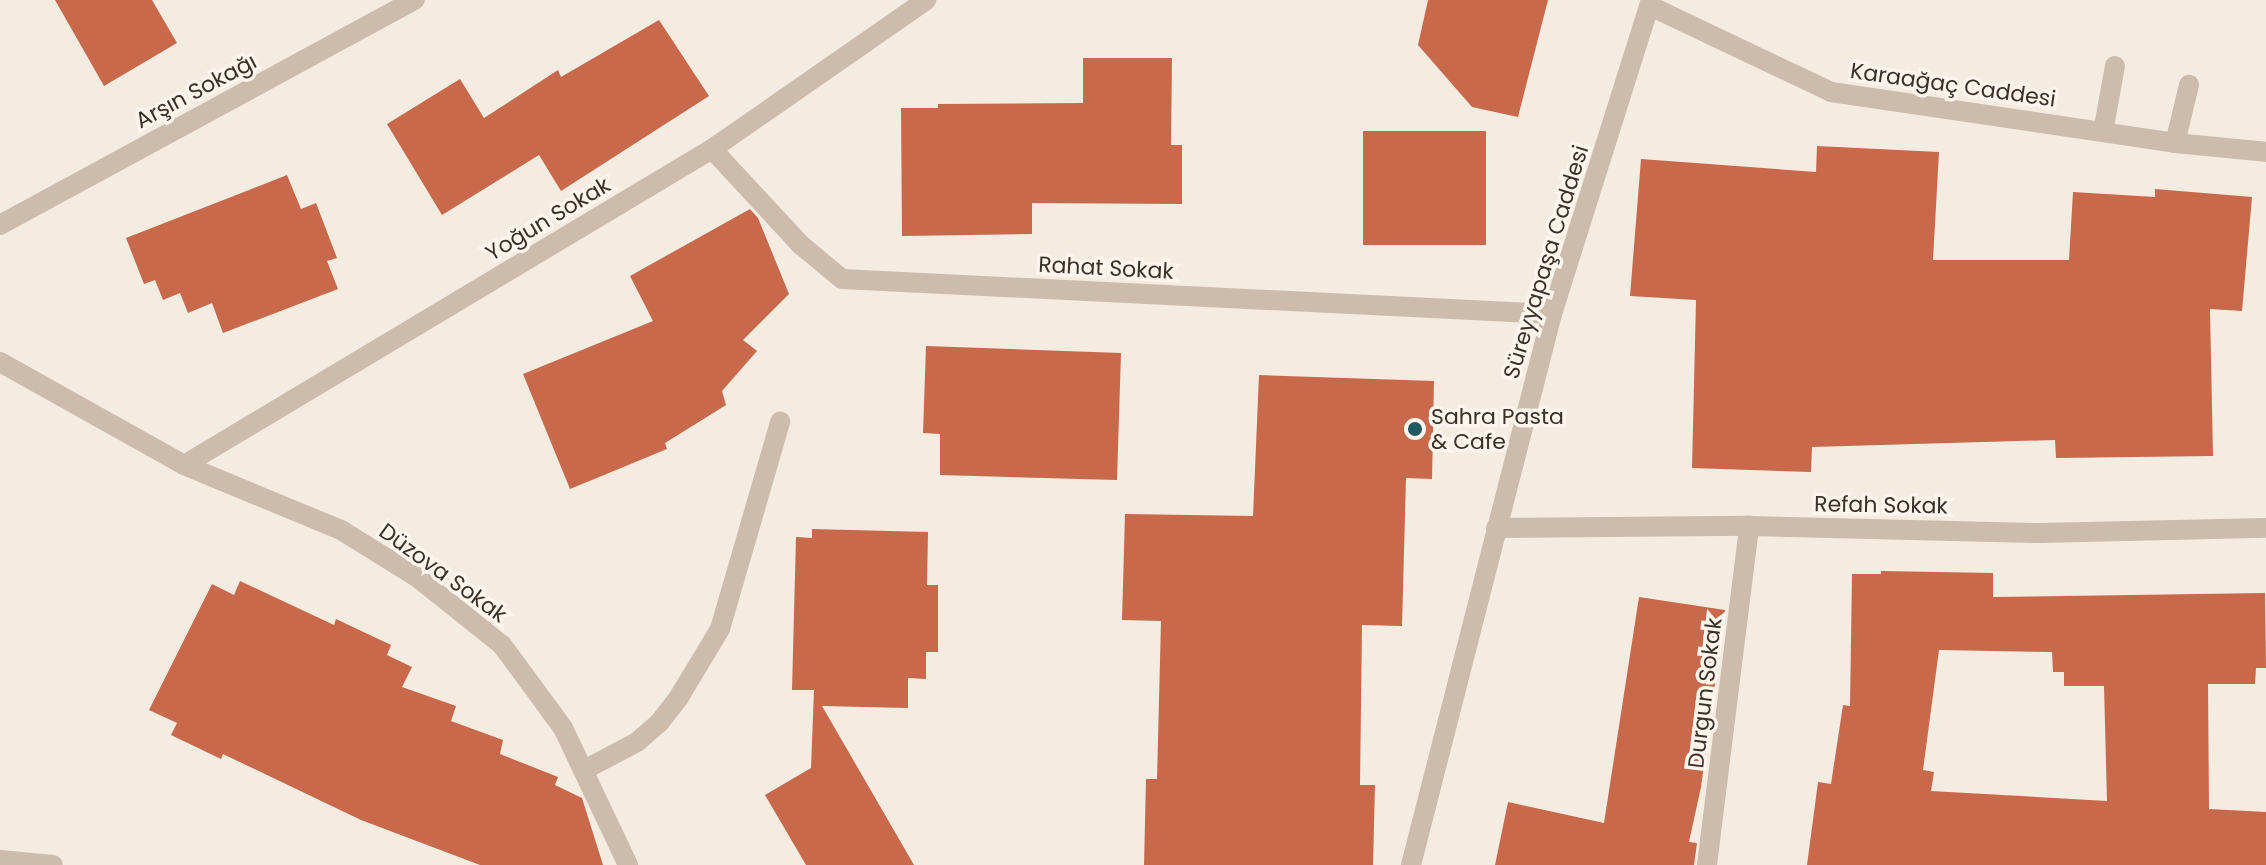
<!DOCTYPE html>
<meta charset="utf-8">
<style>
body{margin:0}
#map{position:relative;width:2266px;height:865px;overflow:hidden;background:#f4ebe1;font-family:Poppins,sans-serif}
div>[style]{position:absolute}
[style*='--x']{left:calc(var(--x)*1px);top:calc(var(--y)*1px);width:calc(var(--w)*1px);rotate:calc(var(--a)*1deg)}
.building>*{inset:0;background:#c8694b;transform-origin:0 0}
.service>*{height:20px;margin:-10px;padding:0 10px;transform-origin:10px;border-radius:10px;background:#cdbbac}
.minor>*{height:20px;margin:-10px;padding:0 10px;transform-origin:10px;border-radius:10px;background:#cdbbac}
.tertiary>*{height:20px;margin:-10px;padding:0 10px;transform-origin:10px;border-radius:10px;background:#cdbbac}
.dots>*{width:22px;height:22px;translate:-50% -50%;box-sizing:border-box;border:4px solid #fbf5ee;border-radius:50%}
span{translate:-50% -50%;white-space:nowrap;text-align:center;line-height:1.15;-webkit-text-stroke:7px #fbf5ee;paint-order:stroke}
.street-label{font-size:22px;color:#3b302b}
.poi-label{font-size:22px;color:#3b302b}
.left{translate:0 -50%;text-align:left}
</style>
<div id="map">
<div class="building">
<div style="clip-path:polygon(55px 0,152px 0,177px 43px,104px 86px)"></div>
<div style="clip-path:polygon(1428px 0,1548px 0,1518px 117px,1472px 107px,1418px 45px)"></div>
<div style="clip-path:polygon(659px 20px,709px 96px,561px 191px,539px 155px,442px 215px,387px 124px,460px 79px,484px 118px,558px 70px,561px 77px)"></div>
<div style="clip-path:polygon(1083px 58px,1172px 58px,1171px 145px,1182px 145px,1182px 204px,1032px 203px,1032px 234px,902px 236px,901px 108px,938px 108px,938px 104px,1083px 103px)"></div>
<div style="left:1363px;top:131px;width:123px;height:114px"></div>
<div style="clip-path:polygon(1817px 146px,1939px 152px,1933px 260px,2069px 260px,2073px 192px,2155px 197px,2155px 189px,2252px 197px,2242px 311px,2210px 309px,2213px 456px,2056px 458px,2055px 440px,1812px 447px,1811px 472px,1692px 468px,1696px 300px,1630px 296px,1641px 159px,1816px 172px)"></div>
<div style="clip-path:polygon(287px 175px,301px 209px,316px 203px,337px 258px,327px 261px,338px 289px,223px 333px,212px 303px,188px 313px,180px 293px,163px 300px,155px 280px,144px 284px,126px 238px)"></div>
<div style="clip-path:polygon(750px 209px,758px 218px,789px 294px,743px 340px,757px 351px,722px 391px,726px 405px,665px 443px,667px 449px,570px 489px,523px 374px,653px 321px,630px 276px)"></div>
<div style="clip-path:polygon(926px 346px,1121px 353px,1117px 480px,940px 475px,940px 434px,923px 433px)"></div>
<div style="clip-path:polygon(1259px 375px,1434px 381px,1432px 479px,1406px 478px,1402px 626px,1362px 625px,1360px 785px,1375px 785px,1373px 865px,1144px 865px,1146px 779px,1157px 779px,1161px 621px,1122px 620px,1125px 514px,1253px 516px)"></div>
<div style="clip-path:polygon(812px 529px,928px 532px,927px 585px,938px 585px,938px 652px,926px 652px,926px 679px,908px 678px,908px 708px,822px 706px,914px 865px,806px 865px,765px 795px,811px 768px,814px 690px,792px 690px,796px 537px,812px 538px)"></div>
<div style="clip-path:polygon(evenodd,1881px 571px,1993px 573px,1993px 597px,2265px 593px,2266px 668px,2256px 668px,2255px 684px,2208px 684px,2209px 809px,2266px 812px,2266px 865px,1807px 865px,1818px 782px,1831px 784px,1843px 705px,1850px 706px,1852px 574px,1881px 574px,1881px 571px,1939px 650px,2052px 652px,2053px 672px,2064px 672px,2064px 686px,2104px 686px,2107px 801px,1931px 791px,1934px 772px,1923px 770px,1939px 650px)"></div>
<div style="clip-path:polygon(240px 581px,334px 625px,336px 619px,391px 645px,387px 655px,412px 667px,402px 687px,456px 706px,451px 721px,503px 740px,500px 754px,558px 777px,555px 785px,582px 798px,603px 865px,480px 865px,361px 820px,223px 754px,221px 759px,171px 735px,177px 723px,149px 710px,212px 584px,234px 595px)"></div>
<div style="clip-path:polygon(1639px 597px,1725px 610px,1701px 787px,1689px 842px,1697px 843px,1694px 865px,1495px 865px,1508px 802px,1604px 823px)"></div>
</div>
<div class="service">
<div style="--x:2103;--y:132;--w:67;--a:-79.7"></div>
<div style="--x:2175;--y:143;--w:60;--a:-76.4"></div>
<div style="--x:584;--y:770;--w:60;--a:-27.8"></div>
<div style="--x:637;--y:742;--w:29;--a:-41"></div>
<div style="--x:659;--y:723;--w:33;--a:-52"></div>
<div style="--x:679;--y:697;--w:79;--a:-58.9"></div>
<div style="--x:720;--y:629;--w:216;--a:-73.8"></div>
</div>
<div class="minor">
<div style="--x:712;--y:149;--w:131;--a:47.2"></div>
<div style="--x:801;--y:245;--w:53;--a:39.7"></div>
<div style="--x:842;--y:279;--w:711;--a:2.82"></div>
<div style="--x:0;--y:225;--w:472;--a:-28.5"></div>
<div style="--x:184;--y:465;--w:615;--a:-30.9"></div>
<div style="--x:712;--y:149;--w:261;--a:-34.8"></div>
<div style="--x:1496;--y:528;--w:253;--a:-0.5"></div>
<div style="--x:1749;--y:526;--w:291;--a:1.4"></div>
<div style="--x:2040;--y:533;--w:226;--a:-1.3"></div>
<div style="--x:0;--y:860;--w:53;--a:5.4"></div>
<div style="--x:1707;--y:865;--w:342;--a:-82.9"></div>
</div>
<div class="tertiary">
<div style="--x:1650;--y:6;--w:200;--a:25.4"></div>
<div style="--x:1831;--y:92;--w:348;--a:8.4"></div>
<div style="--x:2175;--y:143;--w:91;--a:5.6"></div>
<div style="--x:0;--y:362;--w:211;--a:29.2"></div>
<div style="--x:184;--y:465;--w:170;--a:22.5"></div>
<div style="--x:341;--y:530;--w:91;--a:31.9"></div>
<div style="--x:418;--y:578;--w:107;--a:38.6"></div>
<div style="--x:502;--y:645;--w:103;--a:53.7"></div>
<div style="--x:563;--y:728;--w:152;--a:64.6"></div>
<div style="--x:1411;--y:865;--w:569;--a:-75.65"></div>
<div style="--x:1552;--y:314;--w:329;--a:-72.5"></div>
</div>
<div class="dots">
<div style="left:1415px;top:429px;background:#1f5a5e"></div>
</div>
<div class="street-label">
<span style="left:1953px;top:85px;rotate:8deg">Karaağaç Caddesi</span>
<span style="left:196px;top:91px;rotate:-28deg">Arşın Sokağı</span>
<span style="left:548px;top:219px;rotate:-31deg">Yoğun Sokak</span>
<span style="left:1546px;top:262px;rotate:-73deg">Süreyyapaşa Caddesi</span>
<span style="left:1106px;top:268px;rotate:3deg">Rahat Sokak</span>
<span style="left:1881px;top:505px;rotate:1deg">Refah Sokak</span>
<span style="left:443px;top:573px;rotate:36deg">Düzova Sokak</span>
<span style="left:1705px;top:693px;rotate:-83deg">Durgun Sokak</span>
</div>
<div class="poi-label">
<span class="left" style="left:1431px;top:429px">Sahra Pasta<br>&amp; Cafe</span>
</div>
</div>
